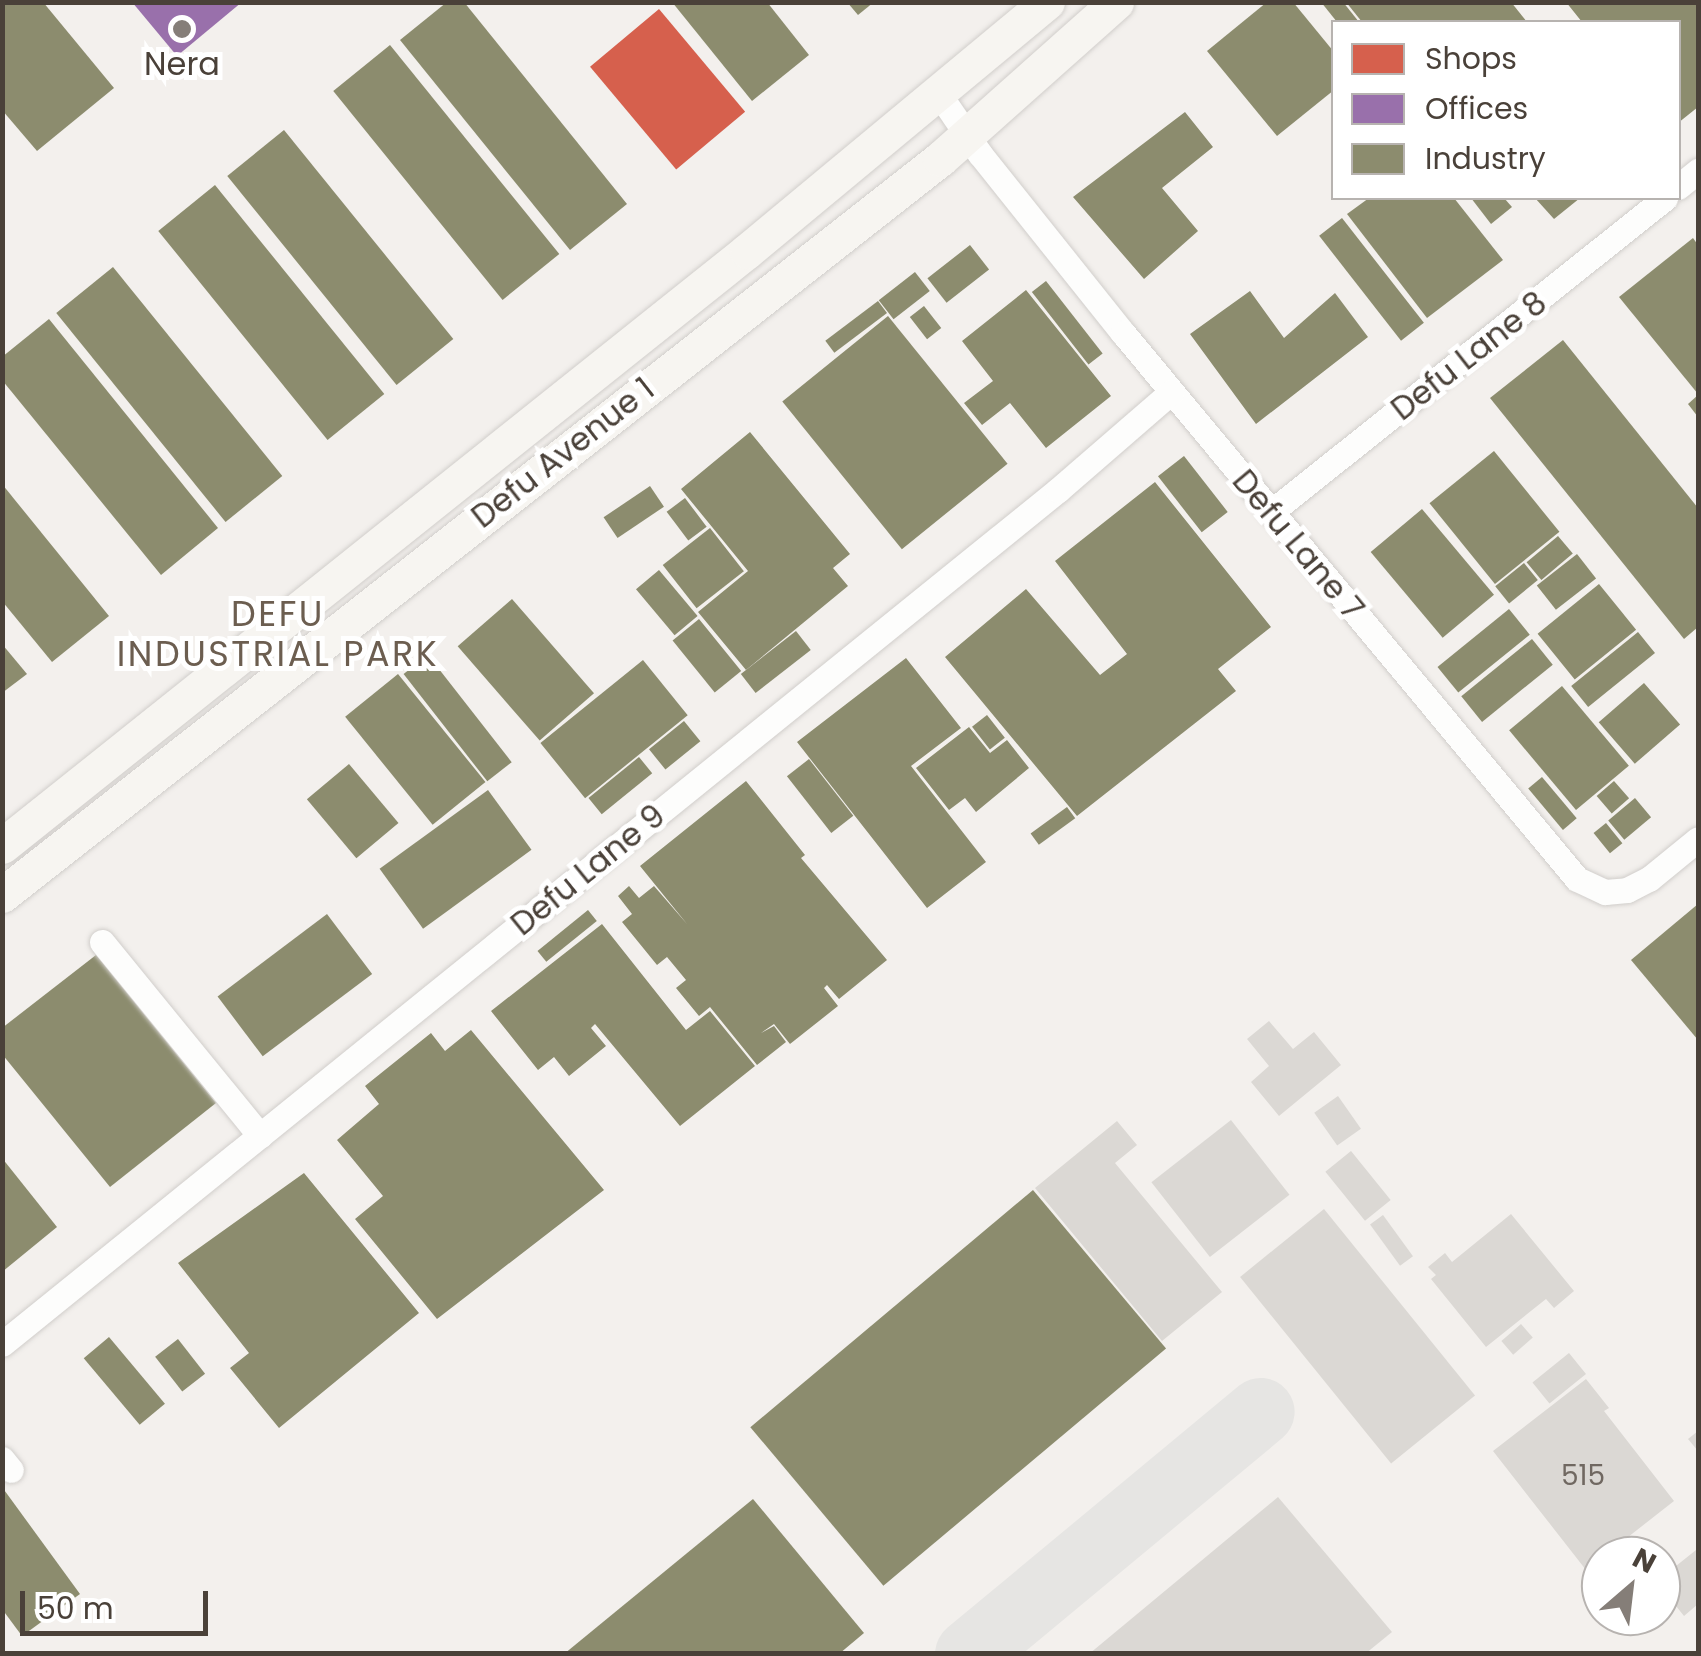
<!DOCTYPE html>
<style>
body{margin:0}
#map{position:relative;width:1701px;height:1656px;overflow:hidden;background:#f3f0ed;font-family:Poppins,sans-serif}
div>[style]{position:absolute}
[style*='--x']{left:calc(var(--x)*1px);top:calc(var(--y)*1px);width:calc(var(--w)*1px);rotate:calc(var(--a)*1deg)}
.shops>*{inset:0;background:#d6604d;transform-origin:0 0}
.offices>*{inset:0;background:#9970ab}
.industry>*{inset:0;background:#8c8c6e;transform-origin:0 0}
.taxiway>*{height:68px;margin:-34px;padding:0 34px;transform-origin:34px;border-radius:34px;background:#e6e5e3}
.building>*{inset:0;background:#dbd8d4;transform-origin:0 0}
.roads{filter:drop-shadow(0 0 2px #d1cecb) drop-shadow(0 0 2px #d1cecb)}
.street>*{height:25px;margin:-12.5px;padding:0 12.5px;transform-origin:12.5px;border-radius:12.5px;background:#fdfdfc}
.secondary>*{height:35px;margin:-17.5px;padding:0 17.5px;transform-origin:17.5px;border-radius:17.5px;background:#f7f5f1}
.dots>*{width:28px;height:28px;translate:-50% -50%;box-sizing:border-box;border:5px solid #fff;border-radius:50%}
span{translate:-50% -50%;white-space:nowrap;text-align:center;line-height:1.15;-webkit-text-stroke:10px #fff;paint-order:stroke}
.number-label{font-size:28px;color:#706861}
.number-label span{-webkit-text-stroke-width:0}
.poi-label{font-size:32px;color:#4a4139}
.street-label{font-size:32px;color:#4a4139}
.neighbourhood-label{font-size:35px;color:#6c5e50;letter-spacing:2.5px}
.frame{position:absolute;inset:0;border:5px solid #4a4139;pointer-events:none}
.legend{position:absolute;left:1331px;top:20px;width:350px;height:180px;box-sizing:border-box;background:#fff;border:2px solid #b7b3b0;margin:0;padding:12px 18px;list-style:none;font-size:30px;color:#4a4139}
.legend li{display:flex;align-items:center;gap:20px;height:50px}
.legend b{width:50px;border:2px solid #b7b3b0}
.north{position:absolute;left:1581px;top:1536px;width:100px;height:100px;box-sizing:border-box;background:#fff;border:2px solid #b7b3b0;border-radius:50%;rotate:28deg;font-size:28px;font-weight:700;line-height:40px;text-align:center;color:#4a4139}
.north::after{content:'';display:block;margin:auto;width:35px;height:45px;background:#857e78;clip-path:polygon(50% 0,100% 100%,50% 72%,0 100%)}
.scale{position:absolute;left:20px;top:1591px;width:188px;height:45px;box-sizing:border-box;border:5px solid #4a4139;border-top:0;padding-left:12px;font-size:30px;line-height:35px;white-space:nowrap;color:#4a4139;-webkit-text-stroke:8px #fff;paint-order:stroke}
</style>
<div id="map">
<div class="shops">
<div style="left:659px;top:9px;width:134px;height:90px;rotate:50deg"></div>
</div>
<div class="offices">
<div style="clip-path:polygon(132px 2px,242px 2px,177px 56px)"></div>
</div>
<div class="industry">
<div style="clip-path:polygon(2px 2px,43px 2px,114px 88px,37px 151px,2px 110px)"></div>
<div style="clip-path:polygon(447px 2px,464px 2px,627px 204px,570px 250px,400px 40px)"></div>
<div style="clip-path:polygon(672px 2px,767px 2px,809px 55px,752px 101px)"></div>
<div style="clip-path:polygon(847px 2px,874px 2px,858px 15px)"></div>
<div style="clip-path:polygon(1267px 2px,1293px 2px,1334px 52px,1334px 90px,1277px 136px,1207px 51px)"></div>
<div style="clip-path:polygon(1321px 2px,1343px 2px,1359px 22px,1337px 22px)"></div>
<div style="clip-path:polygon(1346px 2px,1511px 2px,1527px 22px,1362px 22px)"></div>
<div style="clip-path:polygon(1566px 2px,1698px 2px,1698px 107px,1678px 123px,1678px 22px,1582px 22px)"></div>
<div style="left:390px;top:45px;width:269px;height:73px;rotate:51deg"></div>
<div style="clip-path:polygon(1185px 112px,1213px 147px,1162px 188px,1198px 231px,1144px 279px,1073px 197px)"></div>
<div style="left:284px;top:130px;width:269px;height:73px;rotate:51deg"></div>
<div style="left:215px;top:185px;width:269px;height:73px;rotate:51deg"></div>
<div style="clip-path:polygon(1369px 198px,1454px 198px,1503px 260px,1427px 318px,1347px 214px)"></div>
<div style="clip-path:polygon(1471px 198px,1504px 198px,1512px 207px,1491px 224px)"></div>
<div style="clip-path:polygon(1535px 198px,1580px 198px,1554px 219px)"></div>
<div style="left:1342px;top:218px;width:133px;height:29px;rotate:52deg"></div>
<div style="clip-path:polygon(1693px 238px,1698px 245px,1698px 394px,1619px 297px)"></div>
<div style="left:970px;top:245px;width:31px;height:54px;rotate:52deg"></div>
<div style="left:113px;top:267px;width:269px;height:73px;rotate:51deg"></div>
<div style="left:915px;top:272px;width:24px;height:46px;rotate:52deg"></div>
<div style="left:1046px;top:281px;width:92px;height:18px;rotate:52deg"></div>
<div style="clip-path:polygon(1026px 290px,1111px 396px,1046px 448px,1010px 403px,982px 425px,964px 403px,993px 381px,962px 341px)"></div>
<div style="clip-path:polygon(1250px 291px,1284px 338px,1335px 293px,1368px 337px,1256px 424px,1190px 334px)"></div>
<div style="left:878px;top:301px;width:15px;height:66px;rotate:53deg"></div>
<div style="left:924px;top:306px;width:28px;height:18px;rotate:52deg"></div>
<div style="left:888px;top:316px;width:190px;height:136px;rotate:51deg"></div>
<div style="clip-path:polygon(49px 319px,218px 528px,161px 575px,2px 380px,2px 357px)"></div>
<div style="clip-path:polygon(1563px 340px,1698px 508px,1698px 627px,1684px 639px,1490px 398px)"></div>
<div style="clip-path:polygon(1698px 395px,1698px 417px,1688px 404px)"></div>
<div style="clip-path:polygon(750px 432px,850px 554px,833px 568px,848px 586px,746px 670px,698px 612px,748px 571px,681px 489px)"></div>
<div style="left:1494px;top:451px;width:104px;height:83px;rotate:51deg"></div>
<div style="left:1184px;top:456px;width:71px;height:33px;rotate:52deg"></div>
<div style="clip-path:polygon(1155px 482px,1271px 627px,1218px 669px,1236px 691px,1077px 816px,945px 657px,1026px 589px,1100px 675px,1127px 654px,1055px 561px)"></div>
<div style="clip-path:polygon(2px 484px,109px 616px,52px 662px,2px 601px)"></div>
<div style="left:650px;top:486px;width:25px;height:56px;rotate:56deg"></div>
<div style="left:685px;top:498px;width:36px;height:23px;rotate:53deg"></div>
<div style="left:1422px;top:509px;width:112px;height:67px;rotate:50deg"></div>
<div style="left:710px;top:528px;width:55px;height:60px;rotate:52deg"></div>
<div style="left:1558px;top:536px;width:23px;height:41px;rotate:50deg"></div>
<div style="left:1577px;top:554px;width:31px;height:51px;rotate:52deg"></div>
<div style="left:1524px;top:563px;width:22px;height:37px;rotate:51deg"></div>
<div style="left:659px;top:570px;width:60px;height:30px;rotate:50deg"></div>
<div style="left:1599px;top:584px;width:59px;height:79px;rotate:51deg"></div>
<div style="left:512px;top:599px;width:125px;height:72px;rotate:49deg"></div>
<div style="left:1509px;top:609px;width:33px;height:92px;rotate:51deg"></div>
<div style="left:699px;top:619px;width:67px;height:34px;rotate:51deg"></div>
<div style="left:796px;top:631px;width:24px;height:70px;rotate:52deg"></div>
<div style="left:1638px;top:632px;width:27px;height:86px;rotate:51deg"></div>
<div style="left:1532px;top:639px;width:33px;height:91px;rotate:51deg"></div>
<div style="clip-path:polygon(2px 644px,27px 674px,2px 693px)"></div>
<div style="left:428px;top:655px;width:136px;height:31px;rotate:52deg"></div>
<div style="clip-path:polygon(906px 658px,961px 728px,911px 766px,986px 862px,927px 908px,797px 742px)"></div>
<div style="left:643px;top:660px;width:71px;height:132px;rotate:51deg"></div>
<div style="left:398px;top:674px;width:139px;height:68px;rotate:51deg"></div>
<div style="left:1644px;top:683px;width:55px;height:60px;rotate:49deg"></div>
<div style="left:1562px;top:686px;width:104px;height:69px;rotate:50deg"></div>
<div style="left:987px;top:715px;width:29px;height:19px;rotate:52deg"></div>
<div style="left:684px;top:721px;width:26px;height:45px;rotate:51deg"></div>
<div style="clip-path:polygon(969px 727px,990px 753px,1007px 740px,1029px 768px,976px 812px,965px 798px,949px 810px,916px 768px)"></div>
<div style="left:639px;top:757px;width:21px;height:65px;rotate:51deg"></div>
<div style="left:809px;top:759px;width:72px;height:28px;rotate:52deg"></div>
<div style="left:349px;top:764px;width:77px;height:55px;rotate:50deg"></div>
<div style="left:1542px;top:777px;width:54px;height:18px;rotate:50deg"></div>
<div style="clip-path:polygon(746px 781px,805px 855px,801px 858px,887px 960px,839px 999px,827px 985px,824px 988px,838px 1006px,790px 1044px,774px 1024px,761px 1033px,774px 1026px,786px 1042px,757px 1065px,710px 1007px,699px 1016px,676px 988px,686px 980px,667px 957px,657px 965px,622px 922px,632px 914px,618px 896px,629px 886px,639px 898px,654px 886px,687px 924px,640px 866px)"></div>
<div style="left:1614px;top:781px;width:23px;height:23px;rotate:49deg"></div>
<div style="left:488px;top:790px;width:74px;height:134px;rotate:54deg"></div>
<div style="left:1635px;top:798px;width:25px;height:35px;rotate:50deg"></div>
<div style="left:1067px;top:807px;width:14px;height:45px;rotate:54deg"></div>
<div style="left:1606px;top:823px;width:26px;height:16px;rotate:51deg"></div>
<div style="clip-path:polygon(1698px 904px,1698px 1040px,1631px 960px)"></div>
<div style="left:588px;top:910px;width:14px;height:65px;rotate:51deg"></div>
<div style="left:327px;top:914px;width:75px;height:137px;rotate:53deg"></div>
<div style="clip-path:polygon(602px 924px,686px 1030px,710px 1011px,755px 1066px,680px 1126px,595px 1024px,591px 1028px,606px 1046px,569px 1076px,554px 1057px,538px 1070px,491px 1011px)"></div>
<div style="clip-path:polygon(96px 955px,216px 1103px,110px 1187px,2px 1054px,2px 1028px)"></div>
<div style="clip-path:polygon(471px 1030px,604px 1190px,437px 1319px,355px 1219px,383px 1196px,337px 1140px,379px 1104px,365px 1086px,431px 1033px,445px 1051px)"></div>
<div style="clip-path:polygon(2px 1158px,57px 1227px,2px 1272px)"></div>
<div style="clip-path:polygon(304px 1173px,419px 1313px,279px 1428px,230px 1368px,249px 1353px,178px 1263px)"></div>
<div style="left:1033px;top:1190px;width:207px;height:369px;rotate:50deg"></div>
<div style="left:109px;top:1337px;width:87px;height:33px;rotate:50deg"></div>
<div style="left:178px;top:1339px;width:44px;height:29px;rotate:52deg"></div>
<div style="clip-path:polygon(2px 1487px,80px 1594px,22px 1636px,2px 1609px)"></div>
<div style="clip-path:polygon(753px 1499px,864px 1633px,839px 1654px,564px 1654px)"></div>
</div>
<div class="taxiway">
<div style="--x:969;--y:1654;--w:379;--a:-39.7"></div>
</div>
<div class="building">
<div style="clip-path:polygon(1269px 1021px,1293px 1049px,1314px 1032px,1341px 1065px,1279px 1116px,1251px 1082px,1269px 1066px,1247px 1039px)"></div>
<div style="left:1338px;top:1096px;width:40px;height:29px;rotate:55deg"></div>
<div style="left:1231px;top:1120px;width:95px;height:101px;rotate:52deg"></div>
<div style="clip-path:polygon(1117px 1121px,1137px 1145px,1115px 1163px,1222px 1292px,1162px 1341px,1035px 1188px)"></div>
<div style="left:1351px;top:1151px;width:63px;height:33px;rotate:51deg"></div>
<div style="left:1324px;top:1209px;width:240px;height:108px;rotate:51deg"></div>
<div style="clip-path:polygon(1511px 1214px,1574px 1291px,1554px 1308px,1546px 1299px,1486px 1347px,1431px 1279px,1436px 1275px,1428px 1267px,1445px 1253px,1452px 1262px)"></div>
<div style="left:1383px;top:1215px;width:51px;height:16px;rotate:54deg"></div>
<div style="left:1521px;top:1324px;width:18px;height:26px;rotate:49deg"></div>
<div style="left:1569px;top:1353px;width:27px;height:47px;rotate:51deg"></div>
<div style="clip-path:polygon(1586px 1379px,1609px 1408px,1604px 1411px,1674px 1501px,1586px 1570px,1493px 1451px)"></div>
<div style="clip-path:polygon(1698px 1431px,1698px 1451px,1688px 1439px)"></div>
<div style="clip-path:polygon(1278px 1497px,1392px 1632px,1365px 1654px,1089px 1654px)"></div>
<div style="clip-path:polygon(1696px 1550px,1698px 1604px,1684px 1616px,1672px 1601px,1679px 1595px,1676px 1566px)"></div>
</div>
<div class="roads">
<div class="street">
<div style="--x:939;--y:94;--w:73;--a:55.7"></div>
<div style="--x:980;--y:154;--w:229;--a:51.4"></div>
<div style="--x:1123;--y:333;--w:710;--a:50.26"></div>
<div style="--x:1577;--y:879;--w:31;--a:25"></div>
<div style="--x:1605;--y:892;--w:22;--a:-5"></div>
<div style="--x:1627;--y:890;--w:25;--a:-27"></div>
<div style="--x:1649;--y:879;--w:63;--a:-39.2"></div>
<div style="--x:1678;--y:187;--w:26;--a:-39"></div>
<div style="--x:1271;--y:512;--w:504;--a:-38.55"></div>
<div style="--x:102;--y:942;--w:250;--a:50.8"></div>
<div style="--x:2;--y:1344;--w:1358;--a:-38.96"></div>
<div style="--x:1058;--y:490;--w:150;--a:-40.9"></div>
<div style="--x:2;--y:1459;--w:14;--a:51"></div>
</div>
<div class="secondary">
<div style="--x:2;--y:846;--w:953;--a:-38.61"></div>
<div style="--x:747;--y:251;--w:390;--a:-39.7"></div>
<div style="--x:2;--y:895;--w:1192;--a:-38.12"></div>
<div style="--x:940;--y:159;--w:236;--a:-41.7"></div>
</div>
</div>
<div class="dots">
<div style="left:182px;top:29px;background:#857e78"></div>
</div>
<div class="number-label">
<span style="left:1583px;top:1476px">515</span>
</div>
<div class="poi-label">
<span style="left:182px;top:64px">Nera</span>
</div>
<div class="street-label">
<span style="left:1469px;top:356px;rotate:-38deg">Defu Lane 8</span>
<span style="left:563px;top:453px;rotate:-38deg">Defu Avenue 1</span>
<span style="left:1298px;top:545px;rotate:50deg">Defu Lane 7</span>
<span style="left:588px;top:870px;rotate:-39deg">Defu Lane 9</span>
</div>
<div class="neighbourhood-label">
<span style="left:278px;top:634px">DEFU<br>INDUSTRIAL PARK</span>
</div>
<div class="frame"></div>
<ul class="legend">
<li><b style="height:28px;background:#d6604d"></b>Shops</li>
<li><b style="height:28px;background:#9970ab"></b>Offices</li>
<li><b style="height:28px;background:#8c8c6e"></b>Industry</li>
</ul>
<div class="north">N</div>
<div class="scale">50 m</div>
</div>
